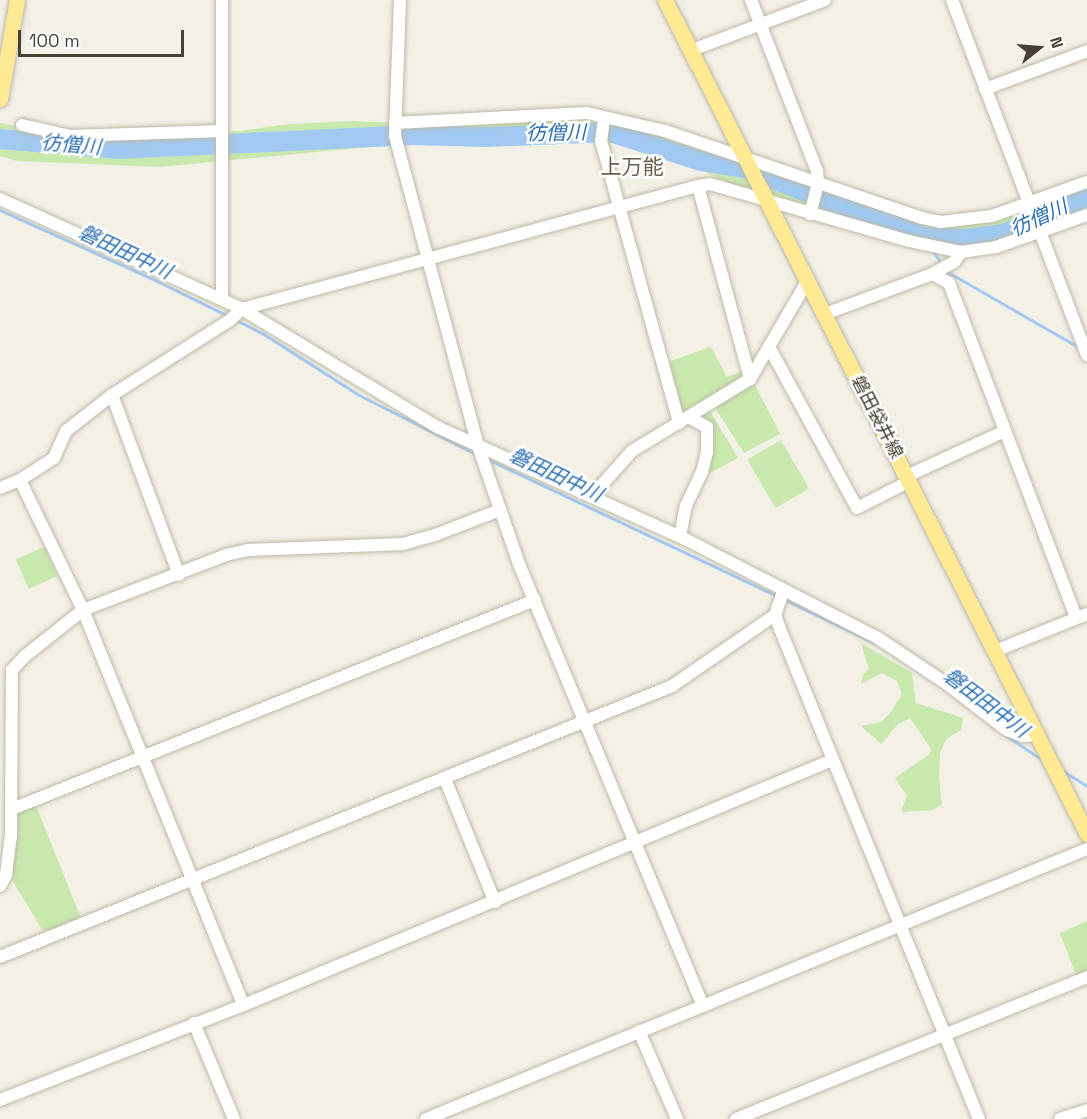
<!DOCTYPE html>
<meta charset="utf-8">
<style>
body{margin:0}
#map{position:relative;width:1087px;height:1119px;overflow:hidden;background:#f3f0e6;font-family:"Space Grotesk","Noto Sans JP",sans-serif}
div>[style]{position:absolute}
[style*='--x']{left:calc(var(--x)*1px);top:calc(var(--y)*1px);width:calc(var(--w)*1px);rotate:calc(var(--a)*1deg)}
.green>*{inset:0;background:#c9e8ae;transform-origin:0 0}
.stream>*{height:3px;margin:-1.5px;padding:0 1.5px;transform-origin:1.5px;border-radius:1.5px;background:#a1c9f1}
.river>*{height:20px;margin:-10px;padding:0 10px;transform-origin:10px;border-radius:10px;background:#a1c9f1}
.roads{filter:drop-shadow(0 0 2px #beb9a8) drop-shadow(0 0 2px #beb9a8)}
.minor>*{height:12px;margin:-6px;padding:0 6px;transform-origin:6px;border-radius:6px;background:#fff}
.major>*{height:15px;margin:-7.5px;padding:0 7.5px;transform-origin:7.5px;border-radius:7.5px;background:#ffe993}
span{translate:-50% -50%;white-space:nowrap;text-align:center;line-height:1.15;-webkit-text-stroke:5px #fff;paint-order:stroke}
.street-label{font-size:18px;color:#464035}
.water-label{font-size:20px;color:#2d6fb2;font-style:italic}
.quarter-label{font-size:21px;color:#685f4c}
.north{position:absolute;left:1009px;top:18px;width:60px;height:60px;-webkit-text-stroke:4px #fff;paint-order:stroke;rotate:73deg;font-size:16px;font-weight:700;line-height:24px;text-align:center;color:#464035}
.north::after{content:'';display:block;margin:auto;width:21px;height:27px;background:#464035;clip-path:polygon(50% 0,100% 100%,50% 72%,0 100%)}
.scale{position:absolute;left:18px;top:30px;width:166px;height:27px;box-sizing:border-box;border:3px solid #464035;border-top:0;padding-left:8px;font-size:18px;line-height:21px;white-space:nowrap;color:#464035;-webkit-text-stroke:4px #fff;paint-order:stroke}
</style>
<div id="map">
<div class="green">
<div style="clip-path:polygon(587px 113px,698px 143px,899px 211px,965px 221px,1087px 182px,1087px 213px,961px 252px,736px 186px,636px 140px,601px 141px,497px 135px,461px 142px,401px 144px,160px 167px,17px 161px,0 156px,0 123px,71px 136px,240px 131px,289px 124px,350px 121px,406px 123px)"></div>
<div style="clip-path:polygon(711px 347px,727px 377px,747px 369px,780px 434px,744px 453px,712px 403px,707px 406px,738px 458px,706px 475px,707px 427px,684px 419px,674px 388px,670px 361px)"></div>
<div style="left:781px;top:440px;width:56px;height:39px;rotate:60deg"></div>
<div style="left:44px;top:547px;width:32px;height:31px;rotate:66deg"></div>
<div style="clip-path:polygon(861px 643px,912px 673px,916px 703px,963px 718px,961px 730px,946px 739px,940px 754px,939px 778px,942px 805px,932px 810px,901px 812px,907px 796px,895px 778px,930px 754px,931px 749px,910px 718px,898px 724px,881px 744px,861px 726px,881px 722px,891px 712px,902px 694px,897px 681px,882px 673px,861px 684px,863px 675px,869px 669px)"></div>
<div style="clip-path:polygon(34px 801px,83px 923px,43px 931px,6px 870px,12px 809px)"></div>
<div style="clip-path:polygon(1087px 921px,1087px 977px,1078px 980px,1060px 933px)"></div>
</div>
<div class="stream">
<div style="--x:0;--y:210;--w:170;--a:24.3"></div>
<div style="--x:155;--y:280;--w:84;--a:26.3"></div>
<div style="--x:933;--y:251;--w:17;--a:57"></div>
<div style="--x:946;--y:271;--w:155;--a:29.9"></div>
<div style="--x:236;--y:320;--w:29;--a:27"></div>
<div style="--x:262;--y:333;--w:115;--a:32.6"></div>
<div style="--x:359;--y:395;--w:131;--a:26.8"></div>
<div style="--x:487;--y:459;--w:321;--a:25.3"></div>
<div style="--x:783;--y:599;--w:101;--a:25.8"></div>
<div style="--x:1002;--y:733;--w:50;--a:33.7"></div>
<div style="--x:1063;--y:771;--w:28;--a:32"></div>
</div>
<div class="river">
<div style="--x:0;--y:139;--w:119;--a:4.8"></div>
<div style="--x:119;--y:149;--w:292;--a:-2.7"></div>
<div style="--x:411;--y:135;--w:76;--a:1.5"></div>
<div style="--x:487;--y:137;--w:123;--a:-2.3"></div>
<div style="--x:610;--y:132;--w:96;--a:17.7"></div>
<div style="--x:701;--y:161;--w:44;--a:9.2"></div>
<div style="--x:744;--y:168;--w:194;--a:20.9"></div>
<div style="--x:925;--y:237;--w:42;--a:2.7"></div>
<div style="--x:967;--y:239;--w:36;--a:-8"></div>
<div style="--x:1003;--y:234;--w:48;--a:-20.7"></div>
<div style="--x:1048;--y:217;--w:44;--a:-28.3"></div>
</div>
<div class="roads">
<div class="minor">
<div style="--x:400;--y:0;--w:136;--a:92.1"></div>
<div style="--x:395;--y:136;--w:321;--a:75"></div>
<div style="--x:478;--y:446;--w:125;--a:70.8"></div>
<div style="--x:519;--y:564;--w:478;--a:67.4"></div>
<div style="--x:751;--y:0;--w:183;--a:68.9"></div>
<div style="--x:817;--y:171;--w:12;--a:85"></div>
<div style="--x:818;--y:183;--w:32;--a:104"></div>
<div style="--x:952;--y:0;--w:380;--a:69.2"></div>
<div style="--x:692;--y:50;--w:142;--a:-20.6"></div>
<div style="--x:985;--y:89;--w:109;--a:-20.4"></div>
<div style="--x:604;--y:118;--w:23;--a:97"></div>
<div style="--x:601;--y:141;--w:293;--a:74.5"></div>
<div style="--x:395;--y:123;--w:192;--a:-3"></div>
<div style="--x:587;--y:113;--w:80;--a:13"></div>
<div style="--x:665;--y:131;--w:271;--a:18.7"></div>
<div style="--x:922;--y:218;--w:19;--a:12"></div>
<div style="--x:941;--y:222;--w:51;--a:-6.7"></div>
<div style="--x:992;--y:216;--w:101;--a:-19.7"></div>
<div style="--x:22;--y:125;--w:50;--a:12.7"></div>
<div style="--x:71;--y:136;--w:151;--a:-1.9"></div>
<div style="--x:698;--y:186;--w:200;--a:74.9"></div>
<div style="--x:0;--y:199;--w:266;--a:24.4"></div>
<div style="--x:242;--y:309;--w:228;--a:31.2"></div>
<div style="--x:437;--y:427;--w:272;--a:24.3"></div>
<div style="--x:685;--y:539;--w:217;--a:27.2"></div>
<div style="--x:878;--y:638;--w:83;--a:33.7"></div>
<div style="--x:947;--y:684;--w:76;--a:37.5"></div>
<div style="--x:1007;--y:730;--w:17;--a:21"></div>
<div style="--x:1023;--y:736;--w:15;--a:-4"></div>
<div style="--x:932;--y:274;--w:19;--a:28"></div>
<div style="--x:949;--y:283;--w:358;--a:69.2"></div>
<div style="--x:222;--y:299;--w:299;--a:-90"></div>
<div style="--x:825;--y:314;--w:114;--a:-20.5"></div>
<div style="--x:932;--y:274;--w:26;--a:-29"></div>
<div style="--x:955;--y:261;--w:11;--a:-56"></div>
<div style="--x:961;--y:252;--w:35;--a:-8"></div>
<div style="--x:996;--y:247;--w:96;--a:-19.4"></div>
<div style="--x:769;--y:347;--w:183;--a:61.3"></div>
<div style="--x:857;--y:508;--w:59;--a:-27"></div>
<div style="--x:112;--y:395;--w:192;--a:69.6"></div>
<div style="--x:907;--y:476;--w:108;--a:-24.7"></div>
<div style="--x:20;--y:480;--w:144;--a:64.1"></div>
<div style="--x:83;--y:610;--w:426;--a:67.9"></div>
<div style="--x:0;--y:488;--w:22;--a:-22"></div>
<div style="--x:20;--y:480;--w:40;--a:-32.9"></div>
<div style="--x:54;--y:458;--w:30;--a:-66"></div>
<div style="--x:66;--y:431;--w:58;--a:-38"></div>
<div style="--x:112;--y:395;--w:140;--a:-32.4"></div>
<div style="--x:230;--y:320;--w:16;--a:-43"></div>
<div style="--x:242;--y:309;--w:472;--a:-15.1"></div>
<div style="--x:698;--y:186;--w:12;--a:-9"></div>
<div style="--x:710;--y:184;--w:207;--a:16"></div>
<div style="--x:909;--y:241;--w:53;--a:11.9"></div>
<div style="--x:592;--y:496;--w:60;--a:-48.4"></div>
<div style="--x:632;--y:451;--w:138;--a:-31.4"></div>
<div style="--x:750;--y:379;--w:115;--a:-59.6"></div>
<div style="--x:680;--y:536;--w:31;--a:-79"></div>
<div style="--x:686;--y:506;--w:38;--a:-65"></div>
<div style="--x:702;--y:472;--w:21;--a:-76"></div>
<div style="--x:707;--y:452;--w:25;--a:-90"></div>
<div style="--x:707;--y:427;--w:21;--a:-152"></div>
<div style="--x:783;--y:592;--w:24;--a:109"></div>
<div style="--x:775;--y:615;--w:15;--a:70"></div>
<div style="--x:780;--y:629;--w:529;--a:67.9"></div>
<div style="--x:995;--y:651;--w:99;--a:-21.9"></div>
<div style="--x:445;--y:779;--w:133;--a:67.9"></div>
<div style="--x:12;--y:809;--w:563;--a:-21.78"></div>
<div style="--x:0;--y:886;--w:13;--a:-61"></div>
<div style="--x:6;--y:875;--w:38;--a:-83"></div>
<div style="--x:11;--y:837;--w:167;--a:-89.7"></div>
<div style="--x:12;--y:670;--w:19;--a:-47"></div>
<div style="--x:25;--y:656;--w:74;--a:-38.4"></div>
<div style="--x:83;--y:610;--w:153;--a:-21"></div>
<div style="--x:226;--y:555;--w:23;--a:-13"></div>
<div style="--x:248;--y:550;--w:155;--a:-2.2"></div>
<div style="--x:403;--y:544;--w:33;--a:-16"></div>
<div style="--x:435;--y:535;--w:70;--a:-21"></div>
<div style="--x:0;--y:957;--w:725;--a:-21.96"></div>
<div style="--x:672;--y:686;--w:125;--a:-34.6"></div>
<div style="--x:194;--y:1023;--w:104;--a:67.4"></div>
<div style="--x:639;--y:1031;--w:96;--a:66.6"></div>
<div style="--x:0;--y:1100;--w:256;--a:-21.3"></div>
<div style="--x:239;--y:1007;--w:642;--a:-22.61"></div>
<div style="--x:426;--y:1119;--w:714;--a:-22.22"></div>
<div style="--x:736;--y:1119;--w:379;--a:-22"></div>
<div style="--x:1060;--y:1119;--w:28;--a:-18"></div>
</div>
<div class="major">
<div style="--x:665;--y:0;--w:935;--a:63.16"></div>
<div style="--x:0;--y:99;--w:100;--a:-80.3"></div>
</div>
</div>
<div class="street-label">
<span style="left:877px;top:417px;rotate:63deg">磐田袋井線</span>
</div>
<div class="water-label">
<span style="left:556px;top:133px;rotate:-1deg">彷僧川</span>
<span style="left:71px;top:145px;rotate:5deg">彷僧川</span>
<span style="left:1039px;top:218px;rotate:-25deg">彷僧川</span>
<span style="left:125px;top:252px;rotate:25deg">磐田田中川</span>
<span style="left:556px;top:475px;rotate:25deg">磐田田中川</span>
<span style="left:986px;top:703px;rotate:37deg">磐田田中川</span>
</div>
<div class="quarter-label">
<span style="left:632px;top:167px">上万能</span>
</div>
<div class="north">N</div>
<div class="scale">100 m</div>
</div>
